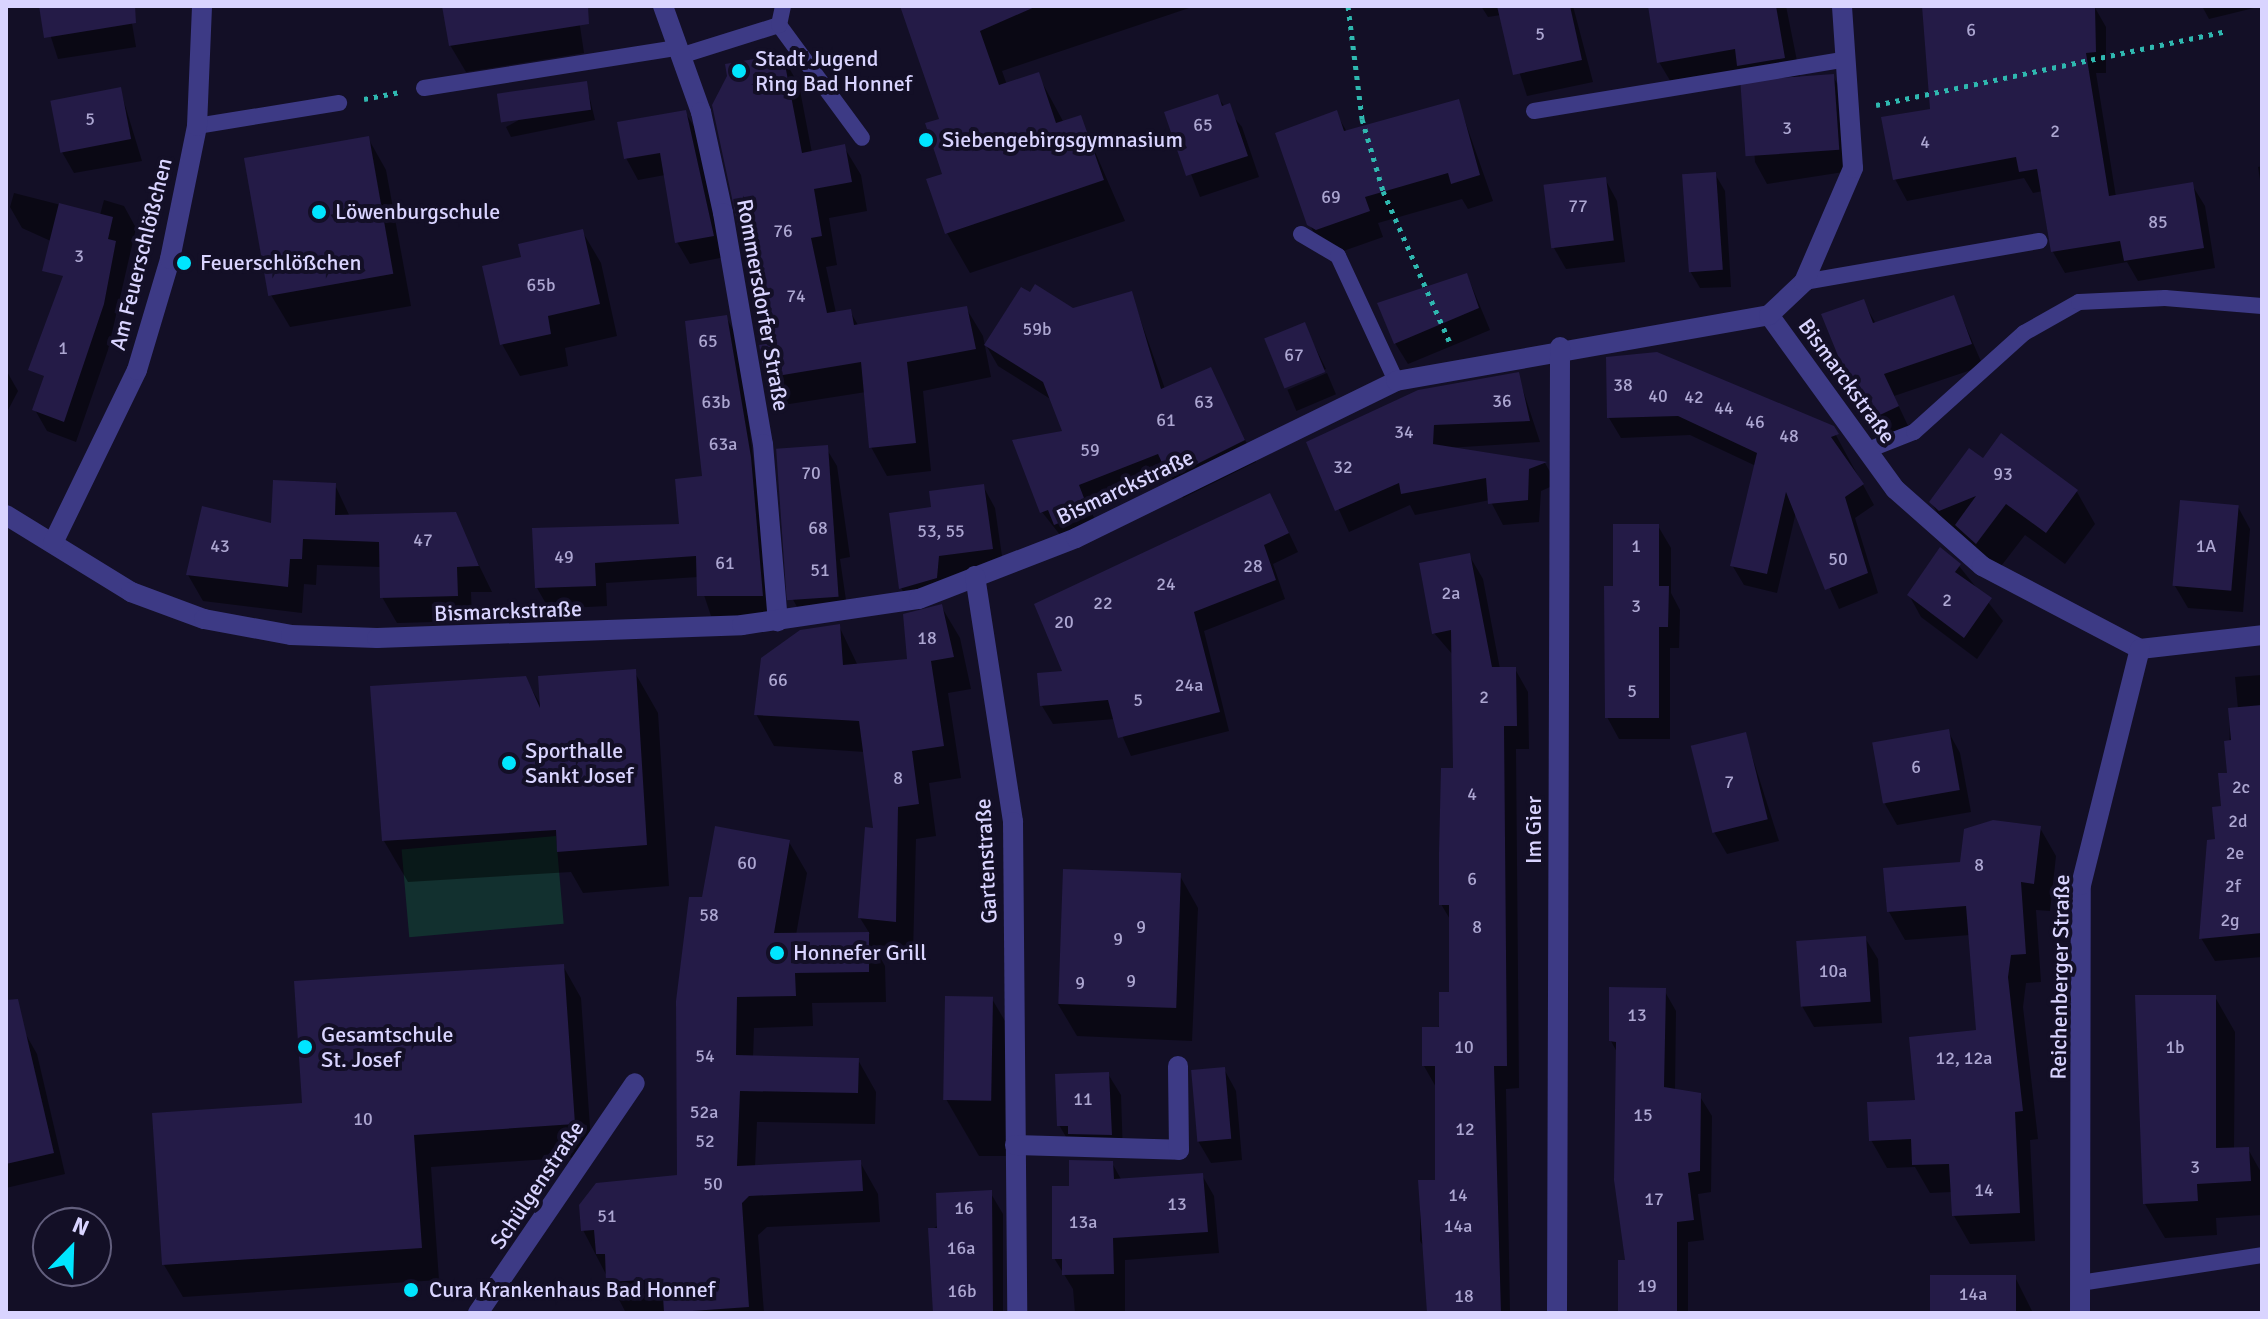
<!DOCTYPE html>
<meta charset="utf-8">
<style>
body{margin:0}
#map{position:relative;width:2268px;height:1319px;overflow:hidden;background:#130f26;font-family:Signika,sans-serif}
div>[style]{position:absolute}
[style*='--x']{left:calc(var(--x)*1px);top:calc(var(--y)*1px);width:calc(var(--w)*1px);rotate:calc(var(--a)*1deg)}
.green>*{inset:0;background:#12302f;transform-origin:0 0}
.shadow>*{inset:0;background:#0007;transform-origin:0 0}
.building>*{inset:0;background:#241b47;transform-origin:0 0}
.path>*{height:5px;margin-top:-2.5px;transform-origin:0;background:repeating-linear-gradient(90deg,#2fb8b0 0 4px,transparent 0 10px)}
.lane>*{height:16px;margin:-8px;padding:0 8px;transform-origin:8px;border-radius:8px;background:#3d3a85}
.street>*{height:20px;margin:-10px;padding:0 10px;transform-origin:10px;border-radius:10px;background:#3d3a85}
.dots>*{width:22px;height:22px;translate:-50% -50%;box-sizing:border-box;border:4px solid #130f26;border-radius:50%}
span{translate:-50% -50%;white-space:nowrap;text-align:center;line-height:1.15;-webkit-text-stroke:8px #130f26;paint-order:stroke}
.number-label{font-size:18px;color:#aca6d1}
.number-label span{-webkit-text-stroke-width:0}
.poi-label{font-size:22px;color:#d9d4ff}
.left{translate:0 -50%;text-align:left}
.street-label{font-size:22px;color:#d9d4ff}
.frame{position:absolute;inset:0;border:8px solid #d9d4ff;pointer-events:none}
.north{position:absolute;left:32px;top:1207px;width:80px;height:80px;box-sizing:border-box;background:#130f26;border:2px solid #625e7d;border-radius:50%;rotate:23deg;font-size:22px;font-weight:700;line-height:32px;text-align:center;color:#d9d4ff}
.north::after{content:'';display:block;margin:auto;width:28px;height:36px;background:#00e5ff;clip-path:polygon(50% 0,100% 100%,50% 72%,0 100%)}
</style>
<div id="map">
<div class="green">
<div style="left:556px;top:836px;width:88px;height:155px;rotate:85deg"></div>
</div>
<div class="shadow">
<div style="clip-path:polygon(41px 6px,129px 6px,136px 47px,58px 59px)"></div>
<div style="clip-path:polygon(444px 6px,577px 6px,584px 53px,466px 72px,450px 45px)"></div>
<div style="clip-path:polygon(903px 6px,1195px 6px,1002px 71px,1007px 85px,1038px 75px,1064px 123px,1080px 117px,1125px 221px,970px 273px,947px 233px,942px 120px)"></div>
<div style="clip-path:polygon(1481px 6px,1573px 6px,1593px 82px,1527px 96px,1501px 15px,1488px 17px)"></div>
<div style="clip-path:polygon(1650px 6px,1786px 6px,1801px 81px,1833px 76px,1845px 98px,1850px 171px,1767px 184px,1755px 162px,1749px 82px,1678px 94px,1659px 62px)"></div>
<div style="clip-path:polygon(1924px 6px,2094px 6px,2106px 27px,2106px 73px,2096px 73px,2116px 197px,2192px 185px,2205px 206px,2215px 268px,2138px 281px,2127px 262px,2065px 273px,2053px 252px,2043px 191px,2033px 193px,2024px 178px,1907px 201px,1895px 179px,1932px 110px)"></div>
<div style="clip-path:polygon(2202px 6px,2262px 6px,2209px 19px)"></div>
<div style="clip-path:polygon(782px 56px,799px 85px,812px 153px,844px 147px,861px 175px,867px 211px,829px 218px,837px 265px,826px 267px,836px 313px,850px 311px,859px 327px,966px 308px,983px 336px,991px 377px,923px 391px,931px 471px,887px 476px,871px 447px,866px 392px,783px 405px,767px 377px,774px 310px,766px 275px,741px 230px)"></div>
<div style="clip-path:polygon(586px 83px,595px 120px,511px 137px,506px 127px)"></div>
<div style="clip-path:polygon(120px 89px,142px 161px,74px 173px,62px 152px)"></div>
<div style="clip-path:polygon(1217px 97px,1242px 127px,1259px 177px,1200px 197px,1167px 113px)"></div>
<div style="clip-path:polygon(1458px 101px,1493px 201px,1468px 209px,1462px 199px,1378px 223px,1383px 237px,1332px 255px,1324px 250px,1309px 224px,1336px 113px,1347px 132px)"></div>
<div style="clip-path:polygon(685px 112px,698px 133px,725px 257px,690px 264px,677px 242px,665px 175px,638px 180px,626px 158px)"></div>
<div style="clip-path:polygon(368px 138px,386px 170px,411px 306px,290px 327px,271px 295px)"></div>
<div style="clip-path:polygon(2262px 166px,2262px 192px,2258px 167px)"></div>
<div style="clip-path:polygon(1715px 174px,1725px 191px,1731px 287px,1700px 288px,1690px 271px)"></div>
<div style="clip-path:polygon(1605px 179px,1617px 201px,1625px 262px,1566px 269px,1554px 248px)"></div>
<div style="clip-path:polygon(14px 193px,100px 215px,104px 200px,124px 206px,136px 228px,108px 350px,76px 442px,47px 431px,35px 410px,86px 257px,22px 228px,10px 207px)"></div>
<div style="clip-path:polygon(582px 231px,601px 263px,617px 336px,565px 348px,568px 366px,520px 376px,502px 344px,523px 258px)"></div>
<div style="clip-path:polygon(1467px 275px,1490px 330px,1408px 364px,1395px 343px)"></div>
<div style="clip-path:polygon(1131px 293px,1165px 389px,1210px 369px,1256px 462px,1183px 498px,1170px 475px,1089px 506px,1100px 532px,1068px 545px,1042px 512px,1065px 432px,1052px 400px,998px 366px,986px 345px)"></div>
<div style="clip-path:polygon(1953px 297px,1983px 366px,1894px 396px,1909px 428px,1879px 442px,1867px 421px,1863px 301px,1876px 324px)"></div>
<div style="clip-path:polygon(726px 317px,738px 338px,773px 616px,711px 616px,698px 577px,606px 583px,607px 606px,549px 609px,537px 588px,682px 526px,704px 478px)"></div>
<div style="clip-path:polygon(1304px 325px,1326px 369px,1286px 386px)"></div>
<div style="clip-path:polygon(1608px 359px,1832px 428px,1874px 505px,1855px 518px,1878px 593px,1839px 609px,1796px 512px,1777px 593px,1744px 585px,1732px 565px,1756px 466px,1690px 435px,1621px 438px,1609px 418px)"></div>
<div style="clip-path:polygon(6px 370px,18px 391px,6px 414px)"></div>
<div style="left:1327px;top:373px;width:23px;height:43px;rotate:67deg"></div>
<div style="clip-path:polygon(1518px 375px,1540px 442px,1447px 448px,1545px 463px,1557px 484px,1541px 491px,1539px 522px,1503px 525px,1490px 500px,1415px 515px,1410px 505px,1349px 532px,1309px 443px)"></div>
<div style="clip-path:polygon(2002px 436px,2077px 492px,2095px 524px,2065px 564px,2025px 535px,1995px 574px,1950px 534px,1931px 502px,1983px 461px)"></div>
<div style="clip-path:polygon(826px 448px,837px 466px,850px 557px,840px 559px,848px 614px,801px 614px,791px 596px)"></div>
<div style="clip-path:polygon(335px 485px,350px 517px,454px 514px,492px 592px,471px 592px,472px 621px,397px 623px,382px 597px,381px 567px,317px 565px,316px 585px,304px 584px,302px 613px,203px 601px,188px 575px)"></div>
<div style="clip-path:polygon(983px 486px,995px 508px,1004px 570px,914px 609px,901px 588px,933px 509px)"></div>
<div style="clip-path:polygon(2238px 507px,2250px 529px,2243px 612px,2188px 608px,2175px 586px)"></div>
<div style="clip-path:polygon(1280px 514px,1298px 552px,1273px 564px,1285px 599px,1204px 631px,1229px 731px,1131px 756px,1115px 719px,1053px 724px,1042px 706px,1065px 672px)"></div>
<div style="clip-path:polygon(1658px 526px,1671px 548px,1671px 593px,1680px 610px,1679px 648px,1670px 648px,1670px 739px,1619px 739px,1607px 717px,1615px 588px)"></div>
<div style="clip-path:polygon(1469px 555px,1483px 579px,1500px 669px,1515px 669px,1528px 692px,1529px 749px,1516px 749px,1519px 1088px,1506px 1089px,1510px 1313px,1429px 1313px,1429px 1255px,1420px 1241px,1420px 1182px,1437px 1182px,1437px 1089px,1424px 1066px,1451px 993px,1451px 921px,1441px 904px,1455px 770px,1453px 655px,1434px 633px)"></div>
<div style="clip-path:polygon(1959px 566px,2003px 621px,1977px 659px,1921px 617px,1909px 595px)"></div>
<div style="clip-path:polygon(941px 606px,960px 638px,971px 689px,948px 693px,961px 778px,929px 783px,936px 836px,916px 839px,913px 953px,876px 950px,885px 966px,886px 1002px,812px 1003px,813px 1026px,754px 1028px,753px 1058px,858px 1060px,876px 1092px,875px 1124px,757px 1122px,755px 1167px,860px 1162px,878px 1194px,880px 1222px,767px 1227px,758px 1235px,764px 1313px,626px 1313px,583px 1230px,679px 1177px,704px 899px,789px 842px,807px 873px,796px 935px,870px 934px,860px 918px,875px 830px,865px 752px,774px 746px,756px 714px,839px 626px,858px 666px,910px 661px)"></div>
<div style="clip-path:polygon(634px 671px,658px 713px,669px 886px,583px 893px,571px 872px,408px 882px,384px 841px,525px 678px,542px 707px)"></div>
<div style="clip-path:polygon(2262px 675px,2262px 957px,2215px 961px,2201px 938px,2229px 774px,2230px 710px,2238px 709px,2235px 677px)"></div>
<div style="clip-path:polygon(1948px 731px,1960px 753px,1971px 812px,1897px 825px,1885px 804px)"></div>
<div style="clip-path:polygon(1745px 734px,1779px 841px,1727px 854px,1714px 832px)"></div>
<div style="clip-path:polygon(2040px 828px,2056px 856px,2050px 911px,2036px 910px,2041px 982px,2026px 983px,2023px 1007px,2038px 1139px,2030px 1140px,2035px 1241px,1970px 1244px,1954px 1216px,1952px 1192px,1930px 1193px,1915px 1167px,1887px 1168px,1871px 1140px,1918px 1102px,1978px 1031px,1970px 935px,1905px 940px,1889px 912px,1885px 870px,1962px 864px)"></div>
<div style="clip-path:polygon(1180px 876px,1198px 908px,1192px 1041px,1077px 1036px,1058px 1004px)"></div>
<div style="clip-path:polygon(1865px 938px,1878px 959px,1882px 1023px,1814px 1027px,1802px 1006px)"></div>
<div style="clip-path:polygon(563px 966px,581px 998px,592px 1156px,431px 1167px,439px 1280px,183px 1297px,164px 1265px,304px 1105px)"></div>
<div style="clip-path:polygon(1664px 990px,1676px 1011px,1675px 1091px,1699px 1095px,1712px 1116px,1711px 1192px,1698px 1194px,1704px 1240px,1688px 1242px,1688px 1313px,1620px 1313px,1627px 1262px,1618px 1054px,1611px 1041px)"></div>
<div style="clip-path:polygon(2215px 997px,2235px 1032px,2234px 1149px,2248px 1149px,2262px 1174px,2262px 1215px,2216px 1218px,2217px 1235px,2165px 1238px,2145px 1204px)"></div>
<div style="clip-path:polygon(992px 999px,1025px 1055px,1024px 1156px,979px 1156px,946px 1099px)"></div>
<div style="clip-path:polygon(25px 1033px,37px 1054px,65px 1174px,6px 1188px,6px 1037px)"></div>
<div style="clip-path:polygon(1224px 1069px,1236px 1091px,1242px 1160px,1211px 1163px,1198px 1141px)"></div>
<div style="clip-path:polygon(1108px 1074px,1121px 1095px,1123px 1156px,1072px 1147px,1059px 1125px)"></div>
<div style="clip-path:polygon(1112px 1163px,1122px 1181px,1202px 1175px,1214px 1196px,1219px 1253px,1125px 1260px,1125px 1313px,1075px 1313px,1073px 1289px,1054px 1258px,1071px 1188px)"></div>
<div style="clip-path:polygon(990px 1192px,1003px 1214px,1003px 1313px,934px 1313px,931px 1230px)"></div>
<div style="clip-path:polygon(2015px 1277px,2033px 1313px,1933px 1313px)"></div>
<div style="clip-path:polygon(1167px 1311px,1168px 1313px,1138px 1313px)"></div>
</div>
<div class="building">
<div style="clip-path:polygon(39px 6px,135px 6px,136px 23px,44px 38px)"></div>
<div style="clip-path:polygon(442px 6px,588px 6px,589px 24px,449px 46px)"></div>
<div style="clip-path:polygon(900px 6px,1037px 6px,980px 31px,999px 85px,1039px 72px,1056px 123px,1081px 115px,1104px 180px,945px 234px,926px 179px,942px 174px,925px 123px,939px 119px)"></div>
<div style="clip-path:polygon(1497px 6px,1570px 6px,1582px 60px,1513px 75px)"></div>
<div style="clip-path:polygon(1648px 6px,1776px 6px,1785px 58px,1737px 66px,1735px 49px,1657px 63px)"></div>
<div style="clip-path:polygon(1922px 6px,2095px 6px,2096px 52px,2086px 53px,2109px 196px,2193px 182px,2204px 248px,2124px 261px,2120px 241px,2051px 252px,2037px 169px,2019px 172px,2016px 157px,1893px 180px,1881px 117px,1930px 109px)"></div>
<div style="clip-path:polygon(783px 54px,802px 153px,845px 144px,852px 182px,814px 189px,822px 236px,811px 238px,827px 313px,851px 309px,854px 325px,967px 306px,976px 349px,907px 362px,916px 443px,869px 448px,861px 362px,765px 378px,753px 311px,771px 309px,758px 247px,749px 249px,745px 230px,739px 231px,712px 105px,727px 76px,725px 64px)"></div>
<div style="left:1834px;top:74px;width:76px;height:94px;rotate:86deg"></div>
<div style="left:587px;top:81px;width:29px;height:91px;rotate:82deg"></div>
<div style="left:121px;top:87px;width:53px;height:72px;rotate:79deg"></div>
<div style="clip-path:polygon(1218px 94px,1222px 106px,1230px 103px,1248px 156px,1186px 176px,1164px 112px)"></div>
<div style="clip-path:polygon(1459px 99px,1480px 175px,1451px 184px,1448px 173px,1365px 197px,1370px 211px,1316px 230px,1307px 225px,1275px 133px,1337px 110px,1344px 131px)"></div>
<div style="clip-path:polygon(686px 110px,714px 236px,675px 243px,660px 153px,624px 159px,617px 122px)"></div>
<div style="left:369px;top:136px;width:140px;height:127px;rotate:80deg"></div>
<div style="left:1716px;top:172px;width:98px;height:34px;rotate:86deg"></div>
<div style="left:1606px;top:177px;width:64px;height:63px;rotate:83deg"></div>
<div style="clip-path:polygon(59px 203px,113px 217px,108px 239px,116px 241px,104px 304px,64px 422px,32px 410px,44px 376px,28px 370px,63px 276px,42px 271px)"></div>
<div style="clip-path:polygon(583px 229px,600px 304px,548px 316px,551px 334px,500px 345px,482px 266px,521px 257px,518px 244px)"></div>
<div style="clip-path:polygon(1467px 273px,1479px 308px,1394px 344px,1377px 303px)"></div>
<div style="clip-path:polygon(1035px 284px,1073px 308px,1132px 291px,1161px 389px,1211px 367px,1245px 440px,1169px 478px,1158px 454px,1079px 485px,1089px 511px,1054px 525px,1048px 510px,1040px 513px,1012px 440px,1062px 431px,1043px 382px,984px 345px,1021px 287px,1030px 292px)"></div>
<div style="clip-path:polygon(1954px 295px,1972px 344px,1884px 374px,1899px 406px,1865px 422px,1821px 314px,1864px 299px,1873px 323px)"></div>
<div style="clip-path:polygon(727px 315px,751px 457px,763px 596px,697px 596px,696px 556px,595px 563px,596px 586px,535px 588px,532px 528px,679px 524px,675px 479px,702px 476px,685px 321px)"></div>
<div style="left:1305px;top:322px;width:54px;height:44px;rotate:68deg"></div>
<div style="clip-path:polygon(1657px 352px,1834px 426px,1839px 434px,1831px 437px,1864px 484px,1845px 497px,1868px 573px,1825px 590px,1786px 492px,1767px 574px,1730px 566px,1757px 453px,1678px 416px,1607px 418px,1606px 357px)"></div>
<div style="clip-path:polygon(1519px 372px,1530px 421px,1434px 425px,1433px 444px,1547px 462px,1529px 469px,1528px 500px,1488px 504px,1486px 478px,1401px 494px,1399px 483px,1335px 511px,1306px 442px,1418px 390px)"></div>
<div style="clip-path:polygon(2001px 433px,2078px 490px,2046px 533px,2006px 504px,1976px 544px,1955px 525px,1976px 496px,1939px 511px,1929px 502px,1969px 448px,1983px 458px)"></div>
<div style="left:828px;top:445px;width:152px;height:52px;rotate:86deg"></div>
<div style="clip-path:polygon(273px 480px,336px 483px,335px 515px,456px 512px,479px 566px,457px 567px,458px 596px,380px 598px,379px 542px,303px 539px,302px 559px,290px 559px,288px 587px,186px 575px,202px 506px,271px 523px)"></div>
<div style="clip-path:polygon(984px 484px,993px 549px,939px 556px,937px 578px,899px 589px,889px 513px,931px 507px,929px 491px)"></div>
<div style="clip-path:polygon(1270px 493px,1289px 533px,1264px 545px,1276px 580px,1194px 612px,1220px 712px,1118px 738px,1108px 700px,1040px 706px,1037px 673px,1062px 671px,1034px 604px)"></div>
<div style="left:2180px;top:500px;width:59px;height:86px;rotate:5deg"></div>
<div style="clip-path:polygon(1613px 524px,1659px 524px,1659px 586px,1669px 586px,1668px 627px,1659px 627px,1659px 718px,1605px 718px,1604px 586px,1613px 586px)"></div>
<div style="clip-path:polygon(1940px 547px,1961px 564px,1955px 572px,1992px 598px,1964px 638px,1907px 595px)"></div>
<div style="clip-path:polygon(1470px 553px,1492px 667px,1516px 667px,1517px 726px,1504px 726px,1507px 1066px,1494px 1066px,1501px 1313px,1427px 1313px,1418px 1180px,1435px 1180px,1435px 1066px,1422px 1066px,1422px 1027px,1439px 1027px,1439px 992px,1449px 992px,1449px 905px,1439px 905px,1439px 853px,1441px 768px,1453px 768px,1451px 630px,1432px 634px,1419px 563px)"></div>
<div style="clip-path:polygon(942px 604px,954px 657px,931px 661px,944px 746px,912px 751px,919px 804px,898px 807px,896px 922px,858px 918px,865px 827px,873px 828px,859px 721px,754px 715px,761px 658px,800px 630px,840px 624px,843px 665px,907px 659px,903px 614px)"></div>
<div style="clip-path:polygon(636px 669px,647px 845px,557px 852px,556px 830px,382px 841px,370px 686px,526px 676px,540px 708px,538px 676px)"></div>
<div style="clip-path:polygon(2262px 705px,2262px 933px,2199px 939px,2207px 840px,2215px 839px,2212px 807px,2221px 806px,2218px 773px,2227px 773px,2224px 741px,2231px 740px,2228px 708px)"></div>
<div style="left:1949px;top:729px;width:62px;height:78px;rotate:80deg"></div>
<div style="left:1746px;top:732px;width:90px;height:57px;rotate:76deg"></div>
<div style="clip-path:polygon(1993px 820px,2041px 826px,2034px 884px,2021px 882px,2026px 954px,2011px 955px,2008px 977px,2023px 1111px,2015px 1112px,2020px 1213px,1952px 1216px,1949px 1164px,1912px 1165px,1911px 1139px,1869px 1141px,1867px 1102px,1915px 1100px,1909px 1037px,1976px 1030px,1966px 906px,1887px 912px,1883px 868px,1960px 862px,1964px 829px)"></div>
<div style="clip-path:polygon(715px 826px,790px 840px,774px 933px,869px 932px,869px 972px,795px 973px,796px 996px,737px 997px,736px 1055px,859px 1058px,858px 1093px,740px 1091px,737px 1166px,861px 1160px,863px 1191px,749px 1196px,742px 1203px,749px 1307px,664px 1313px,662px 1279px,606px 1282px,605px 1254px,596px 1254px,594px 1230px,581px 1231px,579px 1205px,596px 1183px,677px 1175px,676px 1001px,689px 897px,702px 897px)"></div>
<div style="left:1063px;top:869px;width:118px;height:135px;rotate:2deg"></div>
<div style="left:1866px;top:936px;width:66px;height:70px;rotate:86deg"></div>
<div style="clip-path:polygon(564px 964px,575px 1124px,414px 1135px,422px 1248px,162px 1265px,152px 1113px,302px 1103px,294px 981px)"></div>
<div style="clip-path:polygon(1609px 987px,1666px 988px,1664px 1087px,1701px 1093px,1700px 1171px,1688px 1173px,1694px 1220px,1677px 1222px,1677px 1313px,1618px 1313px,1618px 1260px,1625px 1260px,1614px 1180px,1616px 1042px,1609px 1041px)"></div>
<div style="clip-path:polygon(2135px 995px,2216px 995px,2216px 1148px,2249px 1147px,2251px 1181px,2197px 1184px,2198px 1201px,2143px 1204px)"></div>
<div style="left:945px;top:996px;width:48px;height:104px;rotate:1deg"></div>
<div style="clip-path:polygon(18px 999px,54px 1153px,6px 1164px,6px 1000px)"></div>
<div style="left:1225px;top:1067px;width:72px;height:34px;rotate:85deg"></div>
<div style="clip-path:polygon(1109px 1072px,1112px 1135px,1068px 1134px,1068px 1126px,1057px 1126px,1055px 1074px)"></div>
<div style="clip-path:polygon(1069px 1160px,1113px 1161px,1114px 1179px,1203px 1173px,1208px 1232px,1113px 1238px,1114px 1274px,1062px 1275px,1062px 1259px,1052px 1259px,1052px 1186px,1069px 1186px)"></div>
<div style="clip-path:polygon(992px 1190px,993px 1312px,933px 1313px,928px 1228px,937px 1228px,936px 1193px)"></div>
<div style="left:1930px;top:1275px;width:86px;height:38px"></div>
</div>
<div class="path">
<div style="--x:1348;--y:6;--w:114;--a:82.9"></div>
<div style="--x:1362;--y:119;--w:75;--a:73.7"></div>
<div style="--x:1383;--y:191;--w:166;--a:66.2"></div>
<div style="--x:364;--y:99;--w:38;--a:-11"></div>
<div style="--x:1876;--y:105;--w:355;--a:-11.9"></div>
</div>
<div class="lane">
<div style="--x:779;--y:25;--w:140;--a:53.7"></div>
<div style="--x:680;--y:56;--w:104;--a:-17.4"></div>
<div style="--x:779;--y:25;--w:19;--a:-78"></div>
<div style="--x:424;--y:88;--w:256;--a:-9"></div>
<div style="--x:1534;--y:111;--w:317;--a:-9.4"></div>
<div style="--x:197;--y:126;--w:144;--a:-9.2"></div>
<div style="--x:1301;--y:234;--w:43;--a:30.7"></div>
<div style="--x:1338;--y:256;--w:138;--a:65.1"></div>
<div style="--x:1804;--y:282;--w:239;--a:-9.9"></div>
<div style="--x:1868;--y:450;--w:49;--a:-21.4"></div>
<div style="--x:1914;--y:432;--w:148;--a:-42"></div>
<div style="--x:2024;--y:333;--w:63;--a:-29.4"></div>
<div style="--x:2079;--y:302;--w:86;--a:-2.7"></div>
<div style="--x:2165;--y:298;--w:97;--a:4.7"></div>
<div style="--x:2080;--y:1283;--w:184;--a:-8.7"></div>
</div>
<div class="street">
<div style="--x:663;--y:6;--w:113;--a:70.3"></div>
<div style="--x:701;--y:112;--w:103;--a:77.7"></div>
<div style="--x:723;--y:213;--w:234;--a:80.2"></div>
<div style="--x:763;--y:444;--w:178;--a:85.2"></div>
<div style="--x:1769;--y:315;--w:215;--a:54.1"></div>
<div style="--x:1895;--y:489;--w:116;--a:41.5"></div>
<div style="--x:1982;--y:566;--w:178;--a:27.7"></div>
<div style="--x:6;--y:515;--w:147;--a:31.6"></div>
<div style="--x:131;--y:592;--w:78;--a:20.3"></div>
<div style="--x:204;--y:619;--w:88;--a:10.4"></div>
<div style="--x:291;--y:635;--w:86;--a:2"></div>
<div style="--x:377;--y:638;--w:365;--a:-2"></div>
<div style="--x:742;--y:625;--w:179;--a:-8.4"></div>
<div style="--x:919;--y:599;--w:168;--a:-21.2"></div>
<div style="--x:1076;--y:538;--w:356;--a:-26.1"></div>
<div style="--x:1396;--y:381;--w:379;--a:-10"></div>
<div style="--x:1769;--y:315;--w:48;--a:-43.3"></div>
<div style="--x:1804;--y:282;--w:124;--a:-66.7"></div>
<div style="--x:1853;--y:168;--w:162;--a:-93.9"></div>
<div style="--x:53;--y:543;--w:192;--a:-64.1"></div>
<div style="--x:137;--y:370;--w:116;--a:-73.4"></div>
<div style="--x:170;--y:259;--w:136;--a:-78.5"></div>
<div style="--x:197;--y:126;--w:120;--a:-87.6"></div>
<div style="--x:975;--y:576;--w:249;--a:81.2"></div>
<div style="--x:1013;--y:822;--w:491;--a:89.5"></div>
<div style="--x:2140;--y:649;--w:123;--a:-6.5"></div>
<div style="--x:1015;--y:1145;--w:164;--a:1.7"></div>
<div style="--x:1179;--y:1150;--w:84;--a:-90.7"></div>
<div style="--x:478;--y:1313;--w:278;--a:-55.7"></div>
<div style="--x:1557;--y:1313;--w:966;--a:-89.82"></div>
<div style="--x:2080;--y:1313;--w:428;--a:-89.9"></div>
<div style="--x:2081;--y:885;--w:243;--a:-76"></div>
</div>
<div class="dots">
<div style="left:739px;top:71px;background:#00e5ff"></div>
<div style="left:926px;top:140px;background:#00e5ff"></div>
<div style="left:319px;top:212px;background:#00e5ff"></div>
<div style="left:184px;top:263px;background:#00e5ff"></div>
<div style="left:509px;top:763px;background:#00e5ff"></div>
<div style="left:777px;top:953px;background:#00e5ff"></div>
<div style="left:305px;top:1047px;background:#00e5ff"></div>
<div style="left:411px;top:1290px;background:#00e5ff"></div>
</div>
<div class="number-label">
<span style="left:1971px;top:30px">6</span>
<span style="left:1540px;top:34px">5</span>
<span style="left:90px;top:119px">5</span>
<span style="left:1203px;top:125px">65</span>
<span style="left:1787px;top:128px">3</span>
<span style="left:2055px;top:131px">2</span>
<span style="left:1925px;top:142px">4</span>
<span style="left:1331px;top:197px">69</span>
<span style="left:1578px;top:206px">77</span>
<span style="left:2158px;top:222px">85</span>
<span style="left:783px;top:231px">76</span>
<span style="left:79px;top:256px">3</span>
<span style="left:541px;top:285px">65b</span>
<span style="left:796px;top:296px">74</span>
<span style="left:1037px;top:329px">59b</span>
<span style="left:708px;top:341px">65</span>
<span style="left:63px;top:348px">1</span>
<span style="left:1294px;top:355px">67</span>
<span style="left:1623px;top:385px">38</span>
<span style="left:1658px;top:396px">40</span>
<span style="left:1694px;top:397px">42</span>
<span style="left:1502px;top:401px">36</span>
<span style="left:716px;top:402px">63b</span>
<span style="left:1204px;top:402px">63</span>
<span style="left:1724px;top:408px">44</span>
<span style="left:1166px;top:420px">61</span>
<span style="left:1755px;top:422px">46</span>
<span style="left:1404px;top:432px">34</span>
<span style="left:1789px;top:436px">48</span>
<span style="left:723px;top:444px">63a</span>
<span style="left:1090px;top:450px">59</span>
<span style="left:1343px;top:467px">32</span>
<span style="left:811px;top:473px">70</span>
<span style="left:2003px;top:474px">93</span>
<span style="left:818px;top:528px">68</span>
<span style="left:941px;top:531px">53, 55</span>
<span style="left:423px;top:540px">47</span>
<span style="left:220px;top:546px">43</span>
<span style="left:1636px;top:546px">1</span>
<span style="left:2206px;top:546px">1A</span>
<span style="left:564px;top:557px">49</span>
<span style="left:1838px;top:559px">50</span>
<span style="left:725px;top:563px">61</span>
<span style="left:1253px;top:566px">28</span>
<span style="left:820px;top:570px">51</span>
<span style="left:1166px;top:584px">24</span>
<span style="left:1451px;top:593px">2a</span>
<span style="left:1947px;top:600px">2</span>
<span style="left:1103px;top:603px">22</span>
<span style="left:1636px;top:606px">3</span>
<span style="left:1064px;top:622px">20</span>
<span style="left:927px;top:638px">18</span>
<span style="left:778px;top:680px">66</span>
<span style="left:1189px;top:685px">24a</span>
<span style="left:1632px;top:691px">5</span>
<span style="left:1484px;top:697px">2</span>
<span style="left:1138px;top:700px">5</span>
<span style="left:1916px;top:767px">6</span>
<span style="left:898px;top:778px">8</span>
<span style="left:1729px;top:782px">7</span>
<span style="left:2241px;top:787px">2c</span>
<span style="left:1472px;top:794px">4</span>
<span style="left:2238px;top:821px">2d</span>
<span style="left:2235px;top:853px">2e</span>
<span style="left:747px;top:863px">60</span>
<span style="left:1979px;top:865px">8</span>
<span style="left:1472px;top:879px">6</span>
<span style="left:2233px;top:886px">2f</span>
<span style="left:709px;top:915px">58</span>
<span style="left:2230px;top:920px">2g</span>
<span style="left:1141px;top:927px">9</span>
<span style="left:1477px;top:927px">8</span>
<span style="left:1118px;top:939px">9</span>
<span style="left:1833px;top:971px">10a</span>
<span style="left:1131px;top:981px">9</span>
<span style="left:1080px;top:983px">9</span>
<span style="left:1637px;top:1015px">13</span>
<span style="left:1464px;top:1047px">10</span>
<span style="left:2175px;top:1047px">1b</span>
<span style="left:705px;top:1056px">54</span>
<span style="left:1964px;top:1058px">12, 12a</span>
<span style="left:1083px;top:1099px">11</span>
<span style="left:704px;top:1112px">52a</span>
<span style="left:1643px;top:1115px">15</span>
<span style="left:363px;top:1119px">10</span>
<span style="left:1465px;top:1129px">12</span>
<span style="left:705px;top:1141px">52</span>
<span style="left:2195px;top:1167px">3</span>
<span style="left:713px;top:1184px">50</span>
<span style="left:1984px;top:1190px">14</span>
<span style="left:1458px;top:1195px">14</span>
<span style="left:1654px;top:1199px">17</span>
<span style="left:1177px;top:1204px">13</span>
<span style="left:964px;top:1208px">16</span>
<span style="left:607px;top:1216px">51</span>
<span style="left:1083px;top:1222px">13a</span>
<span style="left:1458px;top:1226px">14a</span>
<span style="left:961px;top:1248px">16a</span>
<span style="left:1647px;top:1286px">19</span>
<span style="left:962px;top:1291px">16b</span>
<span style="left:1973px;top:1294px">14a</span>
<span style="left:1464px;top:1296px">18</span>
</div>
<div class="poi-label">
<span class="left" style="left:755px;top:71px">Stadt Jugend<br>Ring Bad Honnef</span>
<span class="left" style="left:942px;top:140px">Siebengebirgsgymnasium</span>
<span class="left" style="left:335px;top:212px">Löwenburgschule</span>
<span class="left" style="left:200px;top:263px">Feuerschlößchen</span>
<span class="left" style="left:525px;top:763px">Sporthalle<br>Sankt Josef</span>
<span class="left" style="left:793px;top:953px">Honnefer Grill</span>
<span class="left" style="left:321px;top:1047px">Gesamtschule<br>St. Josef</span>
<span class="left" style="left:429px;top:1290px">Cura Krankenhaus Bad Honnef</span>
</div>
<div class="street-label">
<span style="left:141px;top:254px;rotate:-76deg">Am Feuerschlößchen</span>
<span style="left:763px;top:305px;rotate:80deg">Rommersdorfer Straße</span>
<span style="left:1847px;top:381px;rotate:54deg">Bismarckstraße</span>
<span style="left:1125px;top:487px;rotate:-25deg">Bismarckstraße</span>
<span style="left:508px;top:611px;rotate:-2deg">Bismarckstraße</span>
<span style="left:1534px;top:830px;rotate:-90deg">Im Gier</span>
<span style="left:986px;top:861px;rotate:-93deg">Gartenstraße</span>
<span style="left:2060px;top:977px;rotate:-89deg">Reichenberger Straße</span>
<span style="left:537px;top:1185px;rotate:-56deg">Schülgenstraße</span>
</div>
<div class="frame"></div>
<div class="north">N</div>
</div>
